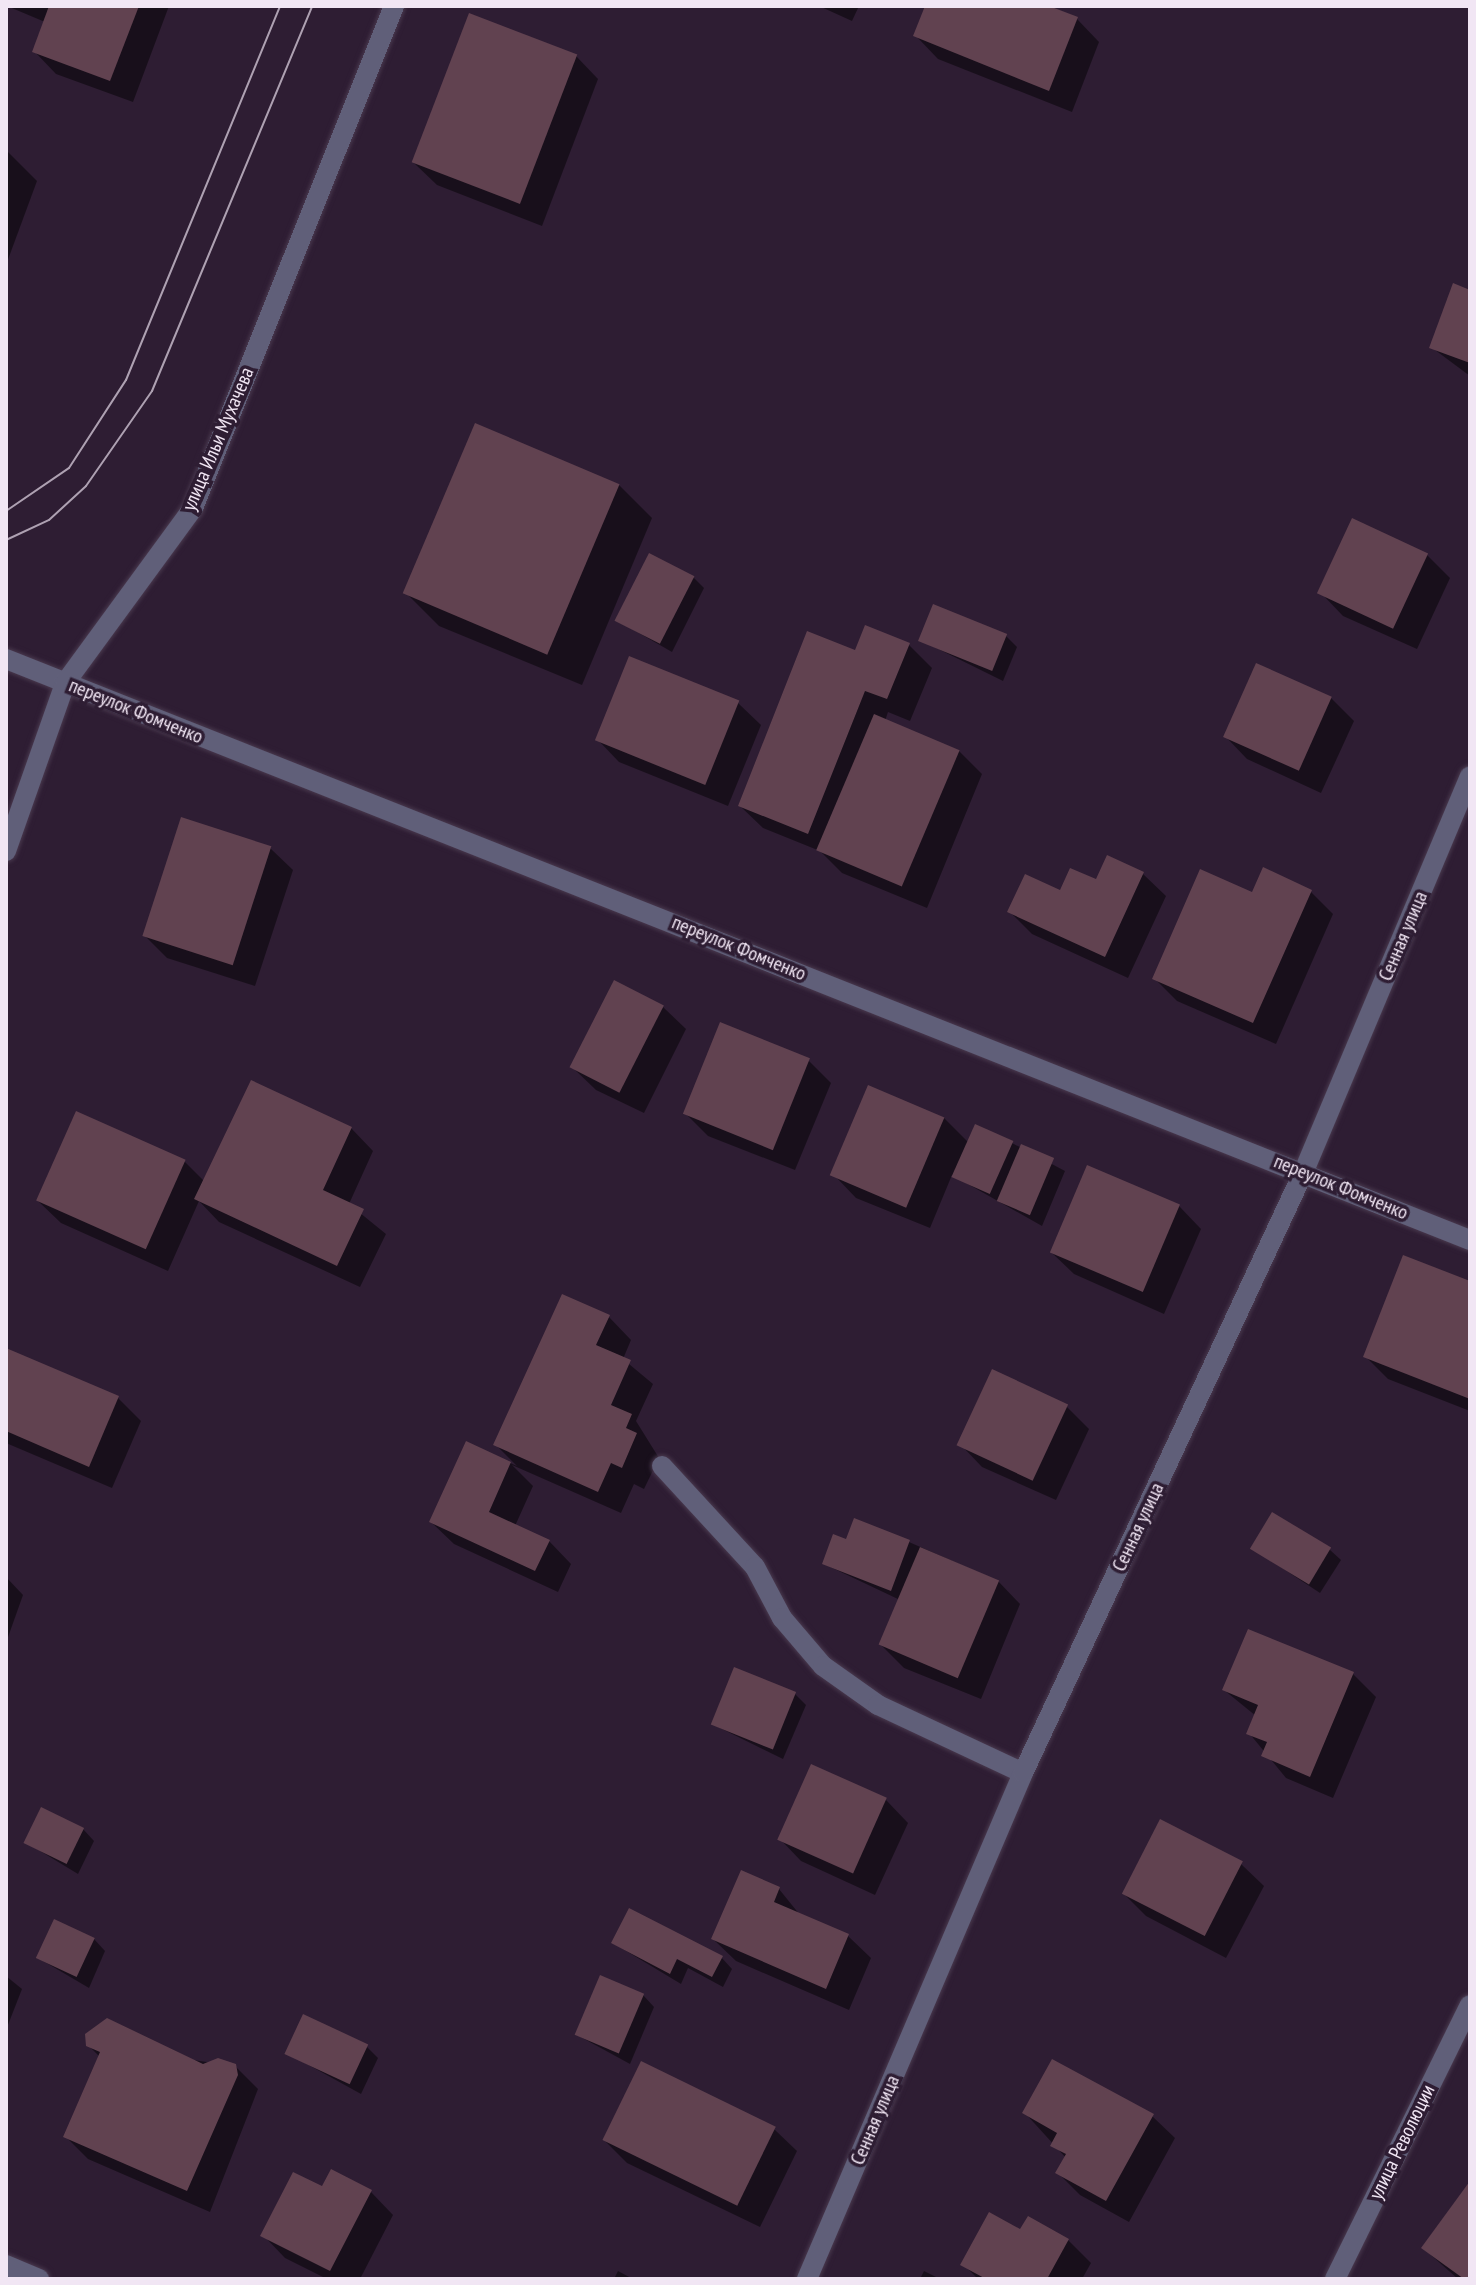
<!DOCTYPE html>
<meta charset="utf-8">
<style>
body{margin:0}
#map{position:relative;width:1476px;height:2285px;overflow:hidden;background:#2e1d33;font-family:"PT Sans Narrow",sans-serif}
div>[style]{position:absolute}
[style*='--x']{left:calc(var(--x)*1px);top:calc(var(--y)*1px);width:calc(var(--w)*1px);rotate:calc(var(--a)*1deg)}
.shadow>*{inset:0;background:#0007}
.building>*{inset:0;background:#614250;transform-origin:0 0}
.roads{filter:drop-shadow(0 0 2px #49394e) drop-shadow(0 0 2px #49394e)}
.lane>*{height:20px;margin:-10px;padding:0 10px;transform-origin:10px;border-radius:10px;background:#605f79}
.street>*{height:20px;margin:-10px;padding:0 10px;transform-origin:10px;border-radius:10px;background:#605f79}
.tram>*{height:2px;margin:-1px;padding:0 1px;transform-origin:1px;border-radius:1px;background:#aea1b2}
span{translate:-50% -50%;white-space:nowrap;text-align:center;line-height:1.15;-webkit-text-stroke:7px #2e1d33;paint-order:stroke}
.street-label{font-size:20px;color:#f1e6f4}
.frame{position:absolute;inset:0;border:8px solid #f1e6f4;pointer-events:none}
</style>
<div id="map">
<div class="shadow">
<div style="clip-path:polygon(7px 6px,169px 6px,133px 102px,56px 74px,34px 51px,45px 22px)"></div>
<div style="clip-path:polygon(819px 6px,859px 6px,852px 21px)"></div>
<div style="clip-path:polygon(928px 6px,1043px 6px,1077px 19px,1099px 42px,1072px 112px,938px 59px,916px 36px)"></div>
<div style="clip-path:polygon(576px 56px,598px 79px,542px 226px,437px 185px,414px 163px)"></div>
<div style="clip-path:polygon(6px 150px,37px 181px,6px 265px)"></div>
<div style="clip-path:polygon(1470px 292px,1470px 376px,1431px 347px)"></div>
<div style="clip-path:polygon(619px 485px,652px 518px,582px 685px,439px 626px,406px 593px)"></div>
<div style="clip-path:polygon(1427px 555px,1450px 578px,1417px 649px,1343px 616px,1321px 593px)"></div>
<div style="clip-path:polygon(693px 577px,704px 588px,672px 652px,618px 621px)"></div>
<div style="clip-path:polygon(866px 628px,909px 645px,932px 668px,910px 721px,888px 712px,885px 721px,959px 751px,982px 774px,927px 908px,842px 873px,820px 851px,763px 828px,740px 806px,856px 652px)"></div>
<div style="clip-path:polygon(1006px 636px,1017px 647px,1003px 681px,920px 640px)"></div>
<div style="clip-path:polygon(1331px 698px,1354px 721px,1321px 793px,1247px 759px,1225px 736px)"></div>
<div style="clip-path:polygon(738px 703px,761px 725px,728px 806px,619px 762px,597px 739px)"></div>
<div style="clip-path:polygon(270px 848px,293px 870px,255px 986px,167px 958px,144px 935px)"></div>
<div style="clip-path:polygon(1108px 858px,1143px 874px,1166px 896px,1128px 978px,1032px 934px,1009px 911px,1097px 882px)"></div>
<div style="clip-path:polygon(1311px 892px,1333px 914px,1276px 1044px,1177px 1001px,1154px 978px,1253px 895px)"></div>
<div style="clip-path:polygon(663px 1007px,686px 1029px,644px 1113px,596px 1090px,573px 1068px)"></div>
<div style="clip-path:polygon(809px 1061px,831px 1083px,795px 1170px,708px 1136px,686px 1114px)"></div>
<div style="clip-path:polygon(944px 1118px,969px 1143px,1012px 1143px,1065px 1171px,1042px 1226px,952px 1175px,930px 1228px,856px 1198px,834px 1175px)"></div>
<div style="clip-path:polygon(351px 1128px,373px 1151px,349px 1204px,386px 1234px,360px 1287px,219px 1222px,199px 1201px,168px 1271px,61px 1223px,38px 1201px,184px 1161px,205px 1182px)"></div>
<div style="clip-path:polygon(1179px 1206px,1201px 1229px,1164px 1314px,1074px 1274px,1051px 1252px)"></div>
<div style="clip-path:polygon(1470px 1283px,1470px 1411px,1388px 1379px,1365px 1356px)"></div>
<div style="clip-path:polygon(609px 1317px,631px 1340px,623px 1359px,653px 1384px,636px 1421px,659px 1458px,644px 1489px,634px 1484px,621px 1513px,512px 1465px,533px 1486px,515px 1526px,549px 1541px,571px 1564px,558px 1592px,454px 1544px,431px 1522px,467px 1444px,517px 1466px,496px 1445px)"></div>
<div style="clip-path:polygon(6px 1350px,118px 1398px,141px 1421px,112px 1488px,6px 1443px)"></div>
<div style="clip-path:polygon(1066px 1406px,1089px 1429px,1056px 1500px,982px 1467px,960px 1444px)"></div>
<div style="clip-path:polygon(847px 1542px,909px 1542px,998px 1581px,1020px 1604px,981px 1699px,904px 1668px,881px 1645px,900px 1600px,824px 1564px)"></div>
<div style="clip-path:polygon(1252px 1548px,1329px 1549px,1341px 1560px,1320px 1593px)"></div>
<div style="clip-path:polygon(6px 1577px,23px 1595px,7px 1640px,6px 1640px)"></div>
<div style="clip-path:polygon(1249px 1631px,1353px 1674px,1376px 1697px,1333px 1798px,1286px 1778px,1249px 1733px,1256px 1716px,1224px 1690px)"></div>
<div style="clip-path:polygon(795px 1694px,806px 1705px,783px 1759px,712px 1724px)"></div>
<div style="clip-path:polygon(886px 1800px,908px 1823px,875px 1895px,801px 1861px,779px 1838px)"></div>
<div style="clip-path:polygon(83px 1829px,94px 1841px,78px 1874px,27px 1843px)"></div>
<div style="clip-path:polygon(1241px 1864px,1264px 1886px,1226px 1958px,1146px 1916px,1123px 1893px)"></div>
<div style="clip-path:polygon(779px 1889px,800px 1915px,848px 1936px,871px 1958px,849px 2010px,736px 1961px,713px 1939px)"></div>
<div style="clip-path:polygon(94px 1939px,105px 1951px,89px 1988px,38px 1958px)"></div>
<div style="clip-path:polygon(613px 1943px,721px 1957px,732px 1969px,723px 1987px,688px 1968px,681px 1984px)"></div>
<div style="clip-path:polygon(6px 1976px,22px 1989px,6px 2030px)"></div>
<div style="clip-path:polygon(643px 1995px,654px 2007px,630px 2064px,577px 2035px)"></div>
<div style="clip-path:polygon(88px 2045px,235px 2066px,258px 2089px,210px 2212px,88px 2159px,65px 2136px,100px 2057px)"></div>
<div style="clip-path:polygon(367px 2047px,378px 2058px,361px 2094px,287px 2053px)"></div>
<div style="clip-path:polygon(1025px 2113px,1152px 2116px,1175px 2138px,1129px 2222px,1080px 2195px,1058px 2173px,1066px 2158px)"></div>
<div style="clip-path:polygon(774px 2129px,797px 2151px,760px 2227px,627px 2163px,604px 2140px)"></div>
<div style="clip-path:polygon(1470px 2184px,1470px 2279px,1458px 2279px,1423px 2248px)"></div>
<div style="clip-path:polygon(323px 2189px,371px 2192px,393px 2215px,360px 2279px,327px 2279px,285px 2258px,263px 2235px)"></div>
<div style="clip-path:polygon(1020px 2232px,1068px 2240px,1091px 2263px,1082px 2279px,978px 2279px,963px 2264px)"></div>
<div style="clip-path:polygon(618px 2271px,633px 2279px,614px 2279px)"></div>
<div style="clip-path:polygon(924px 2271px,940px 2279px,920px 2279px)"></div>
</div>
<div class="building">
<div style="clip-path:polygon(49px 6px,139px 6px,110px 81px,32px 52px)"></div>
<div style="clip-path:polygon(925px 6px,1049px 6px,1078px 17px,1049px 91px,913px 36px)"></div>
<div style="left:469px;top:13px;width:116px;height:160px;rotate:21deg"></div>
<div style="clip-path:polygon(1453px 283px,1470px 290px,1470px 363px,1429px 348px)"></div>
<div style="left:475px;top:423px;width:157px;height:185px;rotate:23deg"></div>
<div style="left:1352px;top:518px;width:84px;height:83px;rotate:25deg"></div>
<div style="left:649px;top:553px;width:51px;height:76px;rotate:27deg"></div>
<div style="left:933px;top:604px;width:80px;height:40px;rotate:22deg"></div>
<div style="clip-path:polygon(865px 625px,910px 643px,887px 699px,865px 691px,808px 834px,738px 806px,807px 631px,855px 650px)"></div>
<div style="left:629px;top:656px;width:119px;height:91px;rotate:22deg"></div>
<div style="left:1256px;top:663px;width:83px;height:81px;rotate:24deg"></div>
<div style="left:874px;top:714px;width:93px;height:148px;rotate:23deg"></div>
<div style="left:181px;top:817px;width:95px;height:125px;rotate:18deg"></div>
<div style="clip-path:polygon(1107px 855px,1144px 872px,1105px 957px,1007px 912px,1025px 874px,1060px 890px,1070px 868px,1096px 879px)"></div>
<div style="clip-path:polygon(1263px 867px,1312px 890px,1253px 1023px,1152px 979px,1200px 869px,1252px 892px)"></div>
<div style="left:614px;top:980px;width:56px;height:98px;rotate:27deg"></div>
<div style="left:720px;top:1022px;width:97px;height:99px;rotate:22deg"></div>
<div style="clip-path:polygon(251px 1080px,352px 1127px,323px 1190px,364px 1209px,337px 1266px,194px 1199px)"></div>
<div style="left:868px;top:1085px;width:83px;height:98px;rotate:23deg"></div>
<div style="left:76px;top:1111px;width:120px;height:98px;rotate:24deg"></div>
<div style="left:975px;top:1124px;width:42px;height:58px;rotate:24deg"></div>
<div style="left:1021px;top:1144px;width:36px;height:62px;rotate:23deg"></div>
<div style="left:1087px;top:1165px;width:101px;height:95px;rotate:23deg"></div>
<div style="clip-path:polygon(1403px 1255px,1470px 1281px,1470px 1399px,1363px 1357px)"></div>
<div style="clip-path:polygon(562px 1294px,610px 1315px,596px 1345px,631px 1360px,611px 1405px,632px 1414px,626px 1428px,637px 1433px,622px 1468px,611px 1463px,598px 1492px,493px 1445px)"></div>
<div style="clip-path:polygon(6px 1348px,119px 1396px,89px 1467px,6px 1431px)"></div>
<div style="left:992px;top:1369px;width:84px;height:84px;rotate:25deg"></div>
<div style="clip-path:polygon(466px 1441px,511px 1462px,489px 1512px,550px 1540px,535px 1571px,429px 1522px)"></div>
<div style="left:1272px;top:1512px;width:69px;height:43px;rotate:31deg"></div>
<div style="clip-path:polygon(854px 1518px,910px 1540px,891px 1591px,822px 1564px,833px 1534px,846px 1539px)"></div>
<div style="left:920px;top:1547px;width:86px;height:106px;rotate:23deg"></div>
<div style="clip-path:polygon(1248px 1629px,1354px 1672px,1310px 1777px,1261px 1756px,1267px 1742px,1246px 1734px,1258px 1705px,1222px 1690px)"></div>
<div style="left:734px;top:1667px;width:67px;height:62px;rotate:22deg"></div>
<div style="left:811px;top:1764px;width:83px;height:83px;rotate:24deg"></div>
<div style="left:41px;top:1807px;width:48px;height:40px;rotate:26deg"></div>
<div style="left:1160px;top:1819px;width:93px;height:84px;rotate:27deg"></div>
<div style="clip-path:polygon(741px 1870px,780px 1887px,774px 1902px,849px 1934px,826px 1989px,711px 1939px)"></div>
<div style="clip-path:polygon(629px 1908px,723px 1956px,712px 1977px,677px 1959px,670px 1974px,611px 1943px)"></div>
<div style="left:54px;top:1919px;width:45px;height:43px;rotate:25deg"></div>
<div style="left:600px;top:1975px;width:48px;height:65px;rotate:23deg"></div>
<div style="left:303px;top:2014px;width:72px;height:44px;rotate:25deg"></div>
<div style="clip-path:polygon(107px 2018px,203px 2064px,218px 2058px,236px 2064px,238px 2075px,187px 2191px,63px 2137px,100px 2052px,86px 2046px,85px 2034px)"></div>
<div style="clip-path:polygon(1052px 2059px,1154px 2114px,1106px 2201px,1055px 2173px,1066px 2154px,1050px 2146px,1057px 2133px,1022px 2113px)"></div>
<div style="left:641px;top:2061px;width:150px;height:88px;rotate:26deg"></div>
<div style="clip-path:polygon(331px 2169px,372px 2190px,330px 2271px,260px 2236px,293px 2172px,322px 2186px)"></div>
<div style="clip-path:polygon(1470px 2181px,1470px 2279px,1464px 2279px,1421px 2248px)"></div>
<div style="clip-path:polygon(989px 2212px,1020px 2229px,1028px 2216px,1069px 2239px,1047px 2279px,986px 2279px,960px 2265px)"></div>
</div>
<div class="roads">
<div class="lane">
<div style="--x:662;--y:1466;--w:137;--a:47.4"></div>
<div style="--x:755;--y:1567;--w:58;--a:62.1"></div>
<div style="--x:782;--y:1618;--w:63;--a:49.5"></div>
<div style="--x:823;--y:1666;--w:67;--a:35.3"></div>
<div style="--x:878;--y:1705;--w:160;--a:25.1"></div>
</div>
<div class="street">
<div style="--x:6;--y:659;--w:1575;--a:21.65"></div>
<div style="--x:6;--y:851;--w:178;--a:-70.6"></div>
<div style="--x:65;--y:683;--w:217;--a:-53.8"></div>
<div style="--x:193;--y:508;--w:541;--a:-68.18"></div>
<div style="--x:6;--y:2265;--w:36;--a:23"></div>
<div style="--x:807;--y:2279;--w:550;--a:-66.88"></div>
<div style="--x:1023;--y:1773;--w:664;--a:-64.98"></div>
<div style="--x:1304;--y:1171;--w:428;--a:-67.2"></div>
<div style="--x:1335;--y:2279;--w:305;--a:-63.8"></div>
</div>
</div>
<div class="tram">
<div style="--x:6;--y:511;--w:76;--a:-34.3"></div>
<div style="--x:69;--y:468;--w:105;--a:-57.1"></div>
<div style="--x:126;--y:380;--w:404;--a:-67.6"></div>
<div style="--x:6;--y:540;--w:47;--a:-24.9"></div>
<div style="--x:49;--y:520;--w:50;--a:-42.6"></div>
<div style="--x:86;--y:486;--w:116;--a:-55.2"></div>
<div style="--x:152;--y:391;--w:417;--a:-67.4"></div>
</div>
<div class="street-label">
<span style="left:218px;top:439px;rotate:-67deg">улица Ильи Мухачева</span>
<span style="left:136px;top:711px;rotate:22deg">переулок Фомченко</span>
<span style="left:1403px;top:936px;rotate:-67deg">Сенная улица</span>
<span style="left:739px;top:948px;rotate:22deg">переулок Фомченко</span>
<span style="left:1341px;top:1187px;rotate:22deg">переулок Фомченко</span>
<span style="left:1138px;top:1527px;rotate:-65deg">Сенная улица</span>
<span style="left:875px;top:2120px;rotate:-67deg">Сенная улица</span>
<span style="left:1402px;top:2142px;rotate:-64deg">улица Революции</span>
</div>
<div class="frame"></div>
</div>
